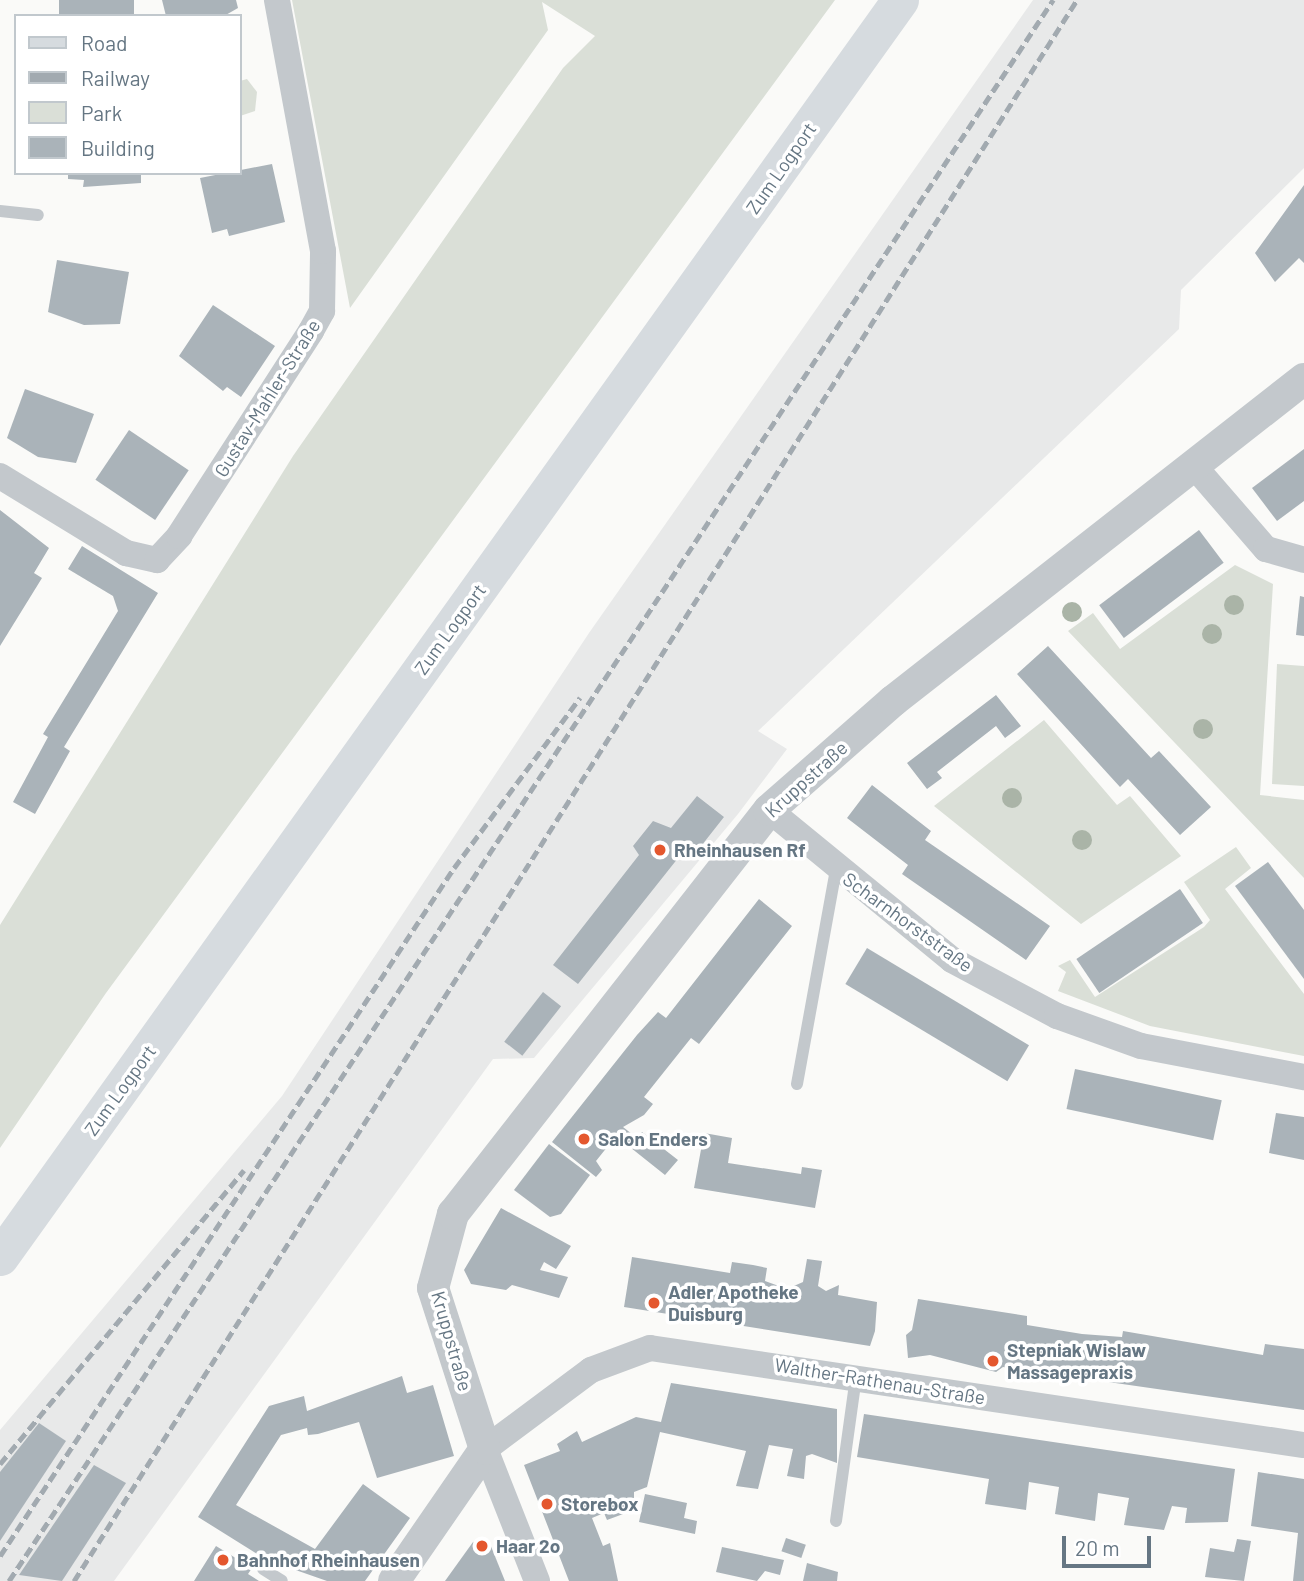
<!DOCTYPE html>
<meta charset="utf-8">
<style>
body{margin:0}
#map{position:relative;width:1304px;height:1581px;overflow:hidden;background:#fafaf8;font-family:Barlow,sans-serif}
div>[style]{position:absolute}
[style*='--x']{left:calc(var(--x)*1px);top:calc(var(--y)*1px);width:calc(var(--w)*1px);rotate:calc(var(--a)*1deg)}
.built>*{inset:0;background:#e8e9e9}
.green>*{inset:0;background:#dadfd7}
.building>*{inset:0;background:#aab3b9;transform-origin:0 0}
.service>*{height:12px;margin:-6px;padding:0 6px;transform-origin:6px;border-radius:6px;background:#c3c8cc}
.minor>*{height:26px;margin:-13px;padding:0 13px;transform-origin:13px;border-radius:13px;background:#c3c8cc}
.tertiary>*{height:32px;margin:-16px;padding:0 16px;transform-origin:16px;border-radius:16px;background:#c3c8cc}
.secondary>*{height:37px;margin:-18.5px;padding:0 18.5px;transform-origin:18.5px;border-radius:18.5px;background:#d6dbdf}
.rail>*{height:5px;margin-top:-2.5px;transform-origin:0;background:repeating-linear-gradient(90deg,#a2aab0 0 10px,transparent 0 15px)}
.trees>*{width:20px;height:20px;margin:-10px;border-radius:50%;background:#aab4a7}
.dots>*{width:19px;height:19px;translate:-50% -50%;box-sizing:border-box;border:4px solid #fff;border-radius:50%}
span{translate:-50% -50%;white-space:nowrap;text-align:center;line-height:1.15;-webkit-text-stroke:7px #fff;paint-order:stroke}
.street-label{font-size:19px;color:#657683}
.poi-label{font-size:19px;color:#657683;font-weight:700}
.left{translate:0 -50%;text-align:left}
.legend{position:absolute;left:14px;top:14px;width:228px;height:161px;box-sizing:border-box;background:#fff;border:2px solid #c1c8cd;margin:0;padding:9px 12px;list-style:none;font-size:21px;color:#657683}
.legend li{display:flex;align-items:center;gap:14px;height:35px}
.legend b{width:35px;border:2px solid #c1c8cd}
.scale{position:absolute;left:1062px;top:1536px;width:89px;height:32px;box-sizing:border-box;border:4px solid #657683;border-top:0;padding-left:9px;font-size:21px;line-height:24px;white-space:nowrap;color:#657683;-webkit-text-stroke:5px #fff;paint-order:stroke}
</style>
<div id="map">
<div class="built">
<div style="clip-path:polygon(1033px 0,1304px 0,1304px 168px,1181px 290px,1179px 329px,758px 731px,787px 749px,738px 814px,534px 1058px,493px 1059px,114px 1581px,0 1581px,0 1430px,282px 1096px,589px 633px)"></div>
</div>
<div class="green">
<div style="clip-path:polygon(292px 0,835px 0,106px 993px,0 1148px,0 925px,293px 456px,563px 68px,595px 36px,542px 2px,548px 30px,350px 308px)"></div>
<div style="clip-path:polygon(247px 79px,257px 92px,255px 111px,240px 116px,240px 81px)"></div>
<div style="clip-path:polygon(1235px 565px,1273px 584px,1260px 795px,1304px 800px,1304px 878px,1068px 631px,1093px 613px,1120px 649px)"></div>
<div style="clip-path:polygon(1277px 664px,1304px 666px,1304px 786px,1272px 784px)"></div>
<div style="clip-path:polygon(1044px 720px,1117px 805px,1130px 796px,1181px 856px,1081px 924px,934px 806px)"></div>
<div style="clip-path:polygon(1236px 847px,1251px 868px,1225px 889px,1304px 994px,1304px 1056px,1150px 1026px,1058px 991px,1066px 972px,1058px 966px,1070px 960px,1095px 997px,1204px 927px,1210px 920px,1184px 882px)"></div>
</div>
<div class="building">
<div style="left:59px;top:0;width:75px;height:16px"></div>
<div style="clip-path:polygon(162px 0,236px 0,238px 8px,224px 16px,166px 16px)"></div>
<div style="clip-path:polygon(272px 164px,285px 222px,229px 236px,227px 229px,212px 233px,200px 178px)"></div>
<div style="clip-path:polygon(68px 173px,141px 173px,141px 183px,83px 187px,84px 180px,68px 179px)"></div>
<div style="clip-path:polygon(1304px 185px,1304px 263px,1299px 258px,1275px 282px,1255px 253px)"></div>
<div style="clip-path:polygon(57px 260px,129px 272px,120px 324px,84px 325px,48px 312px)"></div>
<div style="clip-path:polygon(213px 305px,275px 346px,241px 397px,227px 387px,223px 391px,179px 356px)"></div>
<div style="clip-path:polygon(25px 389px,94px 414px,76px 463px,38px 457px,7px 438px)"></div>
<div style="left:129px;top:430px;width:72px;height:60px;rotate:34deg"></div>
<div style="clip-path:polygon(1304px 449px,1304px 501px,1277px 521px,1252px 488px)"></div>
<div style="clip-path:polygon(0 510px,49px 548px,34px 573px,42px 578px,0 646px)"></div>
<div style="left:1199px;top:530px;width:41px;height:125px;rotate:53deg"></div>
<div style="clip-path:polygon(82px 546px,158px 593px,64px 747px,70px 751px,35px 814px,13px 802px,48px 737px,43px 734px,118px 611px,113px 596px,68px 569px)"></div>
<div style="clip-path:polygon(1300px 596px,1304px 597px,1304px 636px,1296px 635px)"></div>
<div style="clip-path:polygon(1048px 646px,1151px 758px,1159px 751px,1211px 807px,1180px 835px,1128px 779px,1120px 787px,1017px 674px)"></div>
<div style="clip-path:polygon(996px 695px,1021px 726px,1005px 738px,996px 726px,937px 772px,942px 778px,927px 789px,907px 763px)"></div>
<div style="clip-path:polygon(872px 785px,931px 831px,925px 840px,1050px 926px,1026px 960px,902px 874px,908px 865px,847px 818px)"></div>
<div style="clip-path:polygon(697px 796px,724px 817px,698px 850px,690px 843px,578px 984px,553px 965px,639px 855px,633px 846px,653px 821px,671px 828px)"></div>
<div style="clip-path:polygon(1268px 862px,1304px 910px,1304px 979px,1235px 886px)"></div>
<div style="left:1180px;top:889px;width:41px;height:125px;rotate:56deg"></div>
<div style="clip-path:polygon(759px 899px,792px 926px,699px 1044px,691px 1038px,644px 1097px,653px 1104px,644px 1115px,623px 1127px,637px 1138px,642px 1132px,678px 1160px,665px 1175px,616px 1136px,596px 1161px,602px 1170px,596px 1177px,552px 1142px,637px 1035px,658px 1012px,666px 1018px)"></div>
<div style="left:867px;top:948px;width:189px;height:42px;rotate:31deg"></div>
<div style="left:543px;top:992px;width:23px;height:63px;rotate:38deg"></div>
<div style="left:1075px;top:1069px;width:150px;height:41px;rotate:12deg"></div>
<div style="clip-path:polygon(1276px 1113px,1304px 1117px,1304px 1160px,1269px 1153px)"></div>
<div style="clip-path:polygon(704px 1133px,732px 1138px,728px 1163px,801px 1174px,802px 1167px,822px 1170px,815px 1208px,694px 1188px)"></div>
<div style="clip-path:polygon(549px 1144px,590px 1175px,561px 1214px,550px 1217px,514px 1190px)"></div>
<div style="clip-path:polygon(501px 1208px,571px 1246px,556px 1269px,544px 1262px,540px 1270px,568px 1277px,559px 1298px,512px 1285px,506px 1290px,471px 1284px,464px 1270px)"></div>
<div style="clip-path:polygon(632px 1257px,730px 1273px,732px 1262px,753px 1265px,767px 1268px,765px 1281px,787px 1289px,803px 1282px,807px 1259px,822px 1261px,818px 1286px,826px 1291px,839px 1285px,838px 1295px,877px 1302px,875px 1331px,870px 1346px,624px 1307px)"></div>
<div style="clip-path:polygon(918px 1299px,1027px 1316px,1027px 1325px,1082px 1334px,1122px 1337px,1123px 1331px,1263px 1355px,1265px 1344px,1304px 1349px,1304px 1410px,1003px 1367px,996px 1372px,930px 1355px,908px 1358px,906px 1335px,912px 1330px)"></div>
<div style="clip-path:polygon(402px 1376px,407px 1393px,433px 1385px,454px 1456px,377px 1478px,359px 1422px,318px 1434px,308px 1435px,307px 1428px,281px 1435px,236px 1505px,315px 1549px,363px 1484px,410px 1518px,365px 1581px,327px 1581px,267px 1560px,198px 1517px,269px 1406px,304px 1396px,307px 1411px)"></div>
<div style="clip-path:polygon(671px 1383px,837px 1409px,837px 1463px,812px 1454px,806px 1456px,804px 1479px,787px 1476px,793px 1449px,769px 1445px,758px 1489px,736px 1486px,746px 1451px,660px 1432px,647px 1487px,634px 1492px,634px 1510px,607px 1520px,604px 1513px,592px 1518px,603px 1546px,610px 1543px,618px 1581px,569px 1581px,524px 1465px,560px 1451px,557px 1444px,577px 1431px,582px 1442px,636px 1417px,661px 1422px)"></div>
<div style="clip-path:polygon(864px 1414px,1235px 1469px,1228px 1522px,1185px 1523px,1187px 1508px,1172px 1506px,1164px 1530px,1124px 1525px,1129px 1498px,1098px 1493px,1095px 1521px,1055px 1514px,1059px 1487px,1029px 1482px,1026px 1510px,985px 1504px,989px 1479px,857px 1457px)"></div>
<div style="clip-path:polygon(39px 1423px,66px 1441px,0 1541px,0 1472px)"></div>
<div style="clip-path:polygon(94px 1465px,126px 1483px,62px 1581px,19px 1575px)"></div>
<div style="clip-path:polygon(1258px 1472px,1304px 1479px,1304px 1581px,1293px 1581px,1298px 1533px,1251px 1526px)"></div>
<div style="clip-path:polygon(645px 1494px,687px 1503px,684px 1518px,697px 1521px,695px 1534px,639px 1522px)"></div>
<div style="left:786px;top:1538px;width:21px;height:14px;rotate:19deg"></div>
<div style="clip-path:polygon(488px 1539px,505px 1581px,445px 1581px,473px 1542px)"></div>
<div style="clip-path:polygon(1237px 1539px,1251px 1541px,1244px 1581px,1205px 1577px,1210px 1548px,1234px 1552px)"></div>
<div style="clip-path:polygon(216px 1546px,252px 1568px,248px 1574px,259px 1581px,194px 1581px)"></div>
<div style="clip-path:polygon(722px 1547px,784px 1560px,780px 1575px,765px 1571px,757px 1581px,716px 1572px)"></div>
<div style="clip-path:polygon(807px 1563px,838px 1572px,837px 1581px,803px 1581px)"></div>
</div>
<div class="service">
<div style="--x:0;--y:211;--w:38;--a:6"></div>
<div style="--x:797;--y:1084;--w:219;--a:-79.7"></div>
<div style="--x:836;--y:1521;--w:145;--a:-82.1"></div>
<div style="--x:263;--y:1569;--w:22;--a:32"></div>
</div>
<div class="minor">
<div style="--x:1194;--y:466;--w:110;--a:49.1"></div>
<div style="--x:1266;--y:549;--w:40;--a:16"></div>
<div style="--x:0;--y:476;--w:148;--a:31.4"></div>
<div style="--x:126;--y:553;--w:32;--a:13"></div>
<div style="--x:157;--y:560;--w:33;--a:-47"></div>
<div style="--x:179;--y:536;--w:244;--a:-57.2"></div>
<div style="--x:311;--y:331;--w:23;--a:-61"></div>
<div style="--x:322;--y:311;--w:60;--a:-89"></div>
<div style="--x:323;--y:251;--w:255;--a:-100.4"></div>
<div style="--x:769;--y:810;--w:237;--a:39.3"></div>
<div style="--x:952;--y:960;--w:119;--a:28.1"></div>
<div style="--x:1057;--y:1016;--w:89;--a:19.7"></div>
<div style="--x:1141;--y:1046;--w:166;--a:10.8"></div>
<div style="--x:537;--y:1581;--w:142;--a:-111.5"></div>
<div style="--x:485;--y:1449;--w:132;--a:-36.7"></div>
<div style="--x:591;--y:1370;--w:63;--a:-20.4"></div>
<div style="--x:650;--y:1348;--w:661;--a:8.44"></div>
</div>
<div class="tertiary">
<div style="--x:394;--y:1581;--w:160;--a:-55.4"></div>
<div style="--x:485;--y:1449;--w:169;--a:-107.9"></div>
<div style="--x:433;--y:1288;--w:77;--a:-74.9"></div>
<div style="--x:453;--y:1214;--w:513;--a:-51.97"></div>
<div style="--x:769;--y:810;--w:165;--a:-41.3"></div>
<div style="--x:893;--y:701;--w:522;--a:-38.08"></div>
</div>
<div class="secondary">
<div style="--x:0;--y:1257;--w:1546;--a:-54.4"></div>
</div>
<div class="rail">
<div style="--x:0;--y:1464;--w:382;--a:-50.3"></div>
<div style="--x:0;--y:1556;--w:824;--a:-56.58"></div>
<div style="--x:454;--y:868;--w:212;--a:-53.5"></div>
<div style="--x:9;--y:1581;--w:1895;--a:-56.56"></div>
<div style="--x:74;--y:1581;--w:1872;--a:-57.61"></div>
</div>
<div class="trees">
<div style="left:1234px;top:605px"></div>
<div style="left:1072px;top:612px"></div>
<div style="left:1212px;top:634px"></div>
<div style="left:1203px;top:729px"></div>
<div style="left:1012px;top:798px"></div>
<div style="left:1082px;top:840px"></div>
</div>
<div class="dots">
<div style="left:660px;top:850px;background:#e4572e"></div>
<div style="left:584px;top:1139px;background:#e4572e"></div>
<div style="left:654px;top:1303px;background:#e4572e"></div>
<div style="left:993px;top:1361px;background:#e4572e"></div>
<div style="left:547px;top:1504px;background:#e4572e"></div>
<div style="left:482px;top:1546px;background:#e4572e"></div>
<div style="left:223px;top:1560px;background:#e4572e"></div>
</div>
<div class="street-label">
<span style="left:781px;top:168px;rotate:-55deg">Zum Logport</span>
<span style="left:267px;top:398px;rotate:-58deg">Gustav-Mahler-Straße</span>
<span style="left:450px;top:629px;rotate:-54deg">Zum Logport</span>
<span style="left:806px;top:779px;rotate:-42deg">Kruppstraße</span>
<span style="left:908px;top:922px;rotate:36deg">Scharnhorststraße</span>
<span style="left:120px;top:1090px;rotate:-54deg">Zum Logport</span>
<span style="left:452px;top:1341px;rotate:74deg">Kruppstraße</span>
<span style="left:880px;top:1381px;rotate:9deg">Walther-Rathenau-Straße</span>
</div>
<div class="poi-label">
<span class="left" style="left:674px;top:850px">Rheinhausen Rf</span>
<span class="left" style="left:598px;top:1139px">Salon Enders</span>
<span class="left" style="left:668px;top:1303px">Adler Apotheke<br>Duisburg</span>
<span class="left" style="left:1007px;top:1361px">Stepniak Wislaw<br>Massagepraxis</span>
<span class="left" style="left:561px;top:1504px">Storebox</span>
<span class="left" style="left:496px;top:1546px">Haar 2o</span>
<span class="left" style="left:237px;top:1560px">Bahnhof Rheinhausen</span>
</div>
<ul class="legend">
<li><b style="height:9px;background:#d6dbdf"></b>Road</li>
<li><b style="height:9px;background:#a2aab0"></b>Railway</li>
<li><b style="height:19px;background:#dadfd7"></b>Park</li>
<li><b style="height:19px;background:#aab3b9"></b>Building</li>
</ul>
<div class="scale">20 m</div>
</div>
